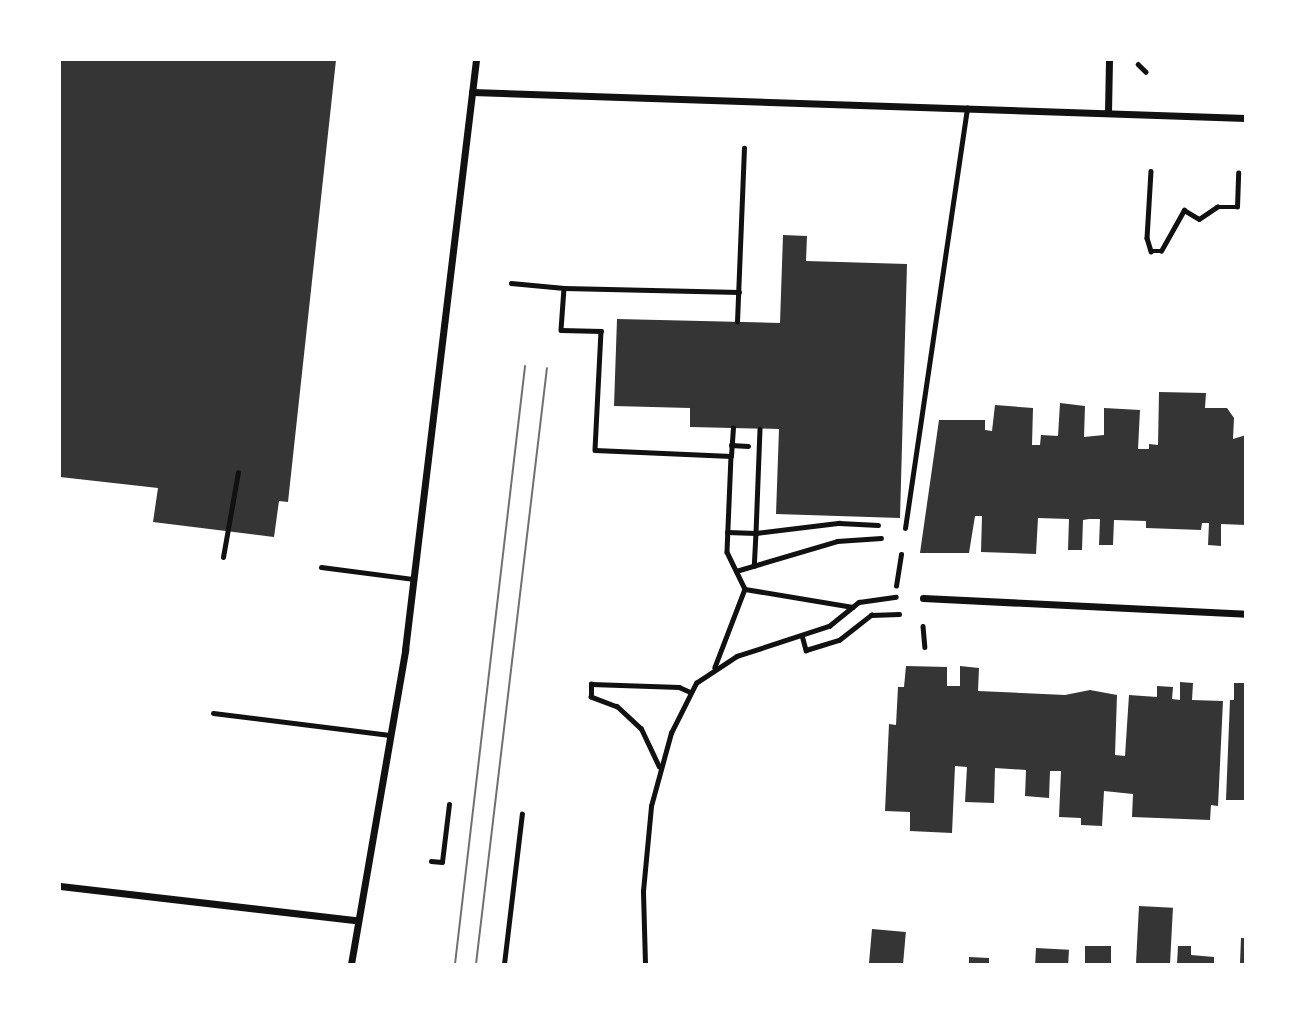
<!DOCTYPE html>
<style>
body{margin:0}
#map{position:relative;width:1305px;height:1024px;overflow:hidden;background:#fff;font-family:"Titillium Web",sans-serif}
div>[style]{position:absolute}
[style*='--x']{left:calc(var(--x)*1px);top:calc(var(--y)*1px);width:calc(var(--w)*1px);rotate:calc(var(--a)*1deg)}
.building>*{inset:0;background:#353535;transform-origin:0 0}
.path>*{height:4.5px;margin:-2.25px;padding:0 2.25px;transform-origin:2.25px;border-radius:2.25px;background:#111}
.service>*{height:5px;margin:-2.5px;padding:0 2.5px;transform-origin:2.5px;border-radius:2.5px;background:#111}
.minor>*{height:7px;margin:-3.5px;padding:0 3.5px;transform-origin:3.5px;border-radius:3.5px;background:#111}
.tram>*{height:2px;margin:-1px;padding:0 1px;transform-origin:1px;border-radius:1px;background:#707070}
span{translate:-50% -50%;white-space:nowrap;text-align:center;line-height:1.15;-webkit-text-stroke:6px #fff;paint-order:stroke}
.frame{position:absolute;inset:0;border:61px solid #fff;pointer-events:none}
</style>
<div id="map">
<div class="building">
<div style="clip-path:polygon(60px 60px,336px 60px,288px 502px,279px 501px,274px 537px,153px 522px,158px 488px,60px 477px)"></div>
<div style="clip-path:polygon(783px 235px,807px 236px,806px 261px,907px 264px,900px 518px,776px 514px,779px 429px,690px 427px,690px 408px,614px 406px,617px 319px,780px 323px)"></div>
<div style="clip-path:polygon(1159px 392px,1206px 393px,1205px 408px,1227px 408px,1234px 418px,1233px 439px,1246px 435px,1246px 525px,1221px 524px,1221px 546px,1208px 545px,1209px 523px,1202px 523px,1201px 530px,1146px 528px,1146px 521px,1114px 520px,1113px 545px,1099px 545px,1100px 519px,1089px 519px,1083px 520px,1082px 550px,1068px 550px,1069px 519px,1038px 518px,1036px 554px,981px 552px,982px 516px,975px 516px,969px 553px,920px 553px,939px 420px,985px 420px,985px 430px,992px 431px,995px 405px,1033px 408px,1032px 445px,1040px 445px,1041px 435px,1058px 436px,1060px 403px,1085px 406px,1084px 437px,1104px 435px,1104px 408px,1140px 410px,1138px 449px,1149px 449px,1149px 444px,1158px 445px)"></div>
<div style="clip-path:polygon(906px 666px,947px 667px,947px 686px,960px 686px,960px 666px,979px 668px,978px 691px,1065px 695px,1090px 690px,1117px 695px,1115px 755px,1125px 756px,1129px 695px,1157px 697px,1157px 686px,1173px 687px,1172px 699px,1180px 700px,1180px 682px,1193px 683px,1192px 700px,1223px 701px,1218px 806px,1211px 805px,1210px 820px,1132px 817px,1133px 794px,1104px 791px,1102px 826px,1081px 825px,1081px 818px,1059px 817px,1061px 771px,1050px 771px,1049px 798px,1025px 796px,1026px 770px,995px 768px,994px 803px,965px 802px,967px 767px,955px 766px,952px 833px,910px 831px,910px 812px,885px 811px,889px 724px,896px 725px,898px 687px,904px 687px)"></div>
<div style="clip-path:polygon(1234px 683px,1246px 683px,1246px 800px,1226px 800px,1230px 700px,1234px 700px)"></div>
<div style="left:1139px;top:906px;width:34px;height:58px;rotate:3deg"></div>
<div style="left:872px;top:929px;width:34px;height:35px;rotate:5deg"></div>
<div style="clip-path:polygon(1241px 938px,1246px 938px,1246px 964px,1240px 964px)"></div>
<div style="left:1085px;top:946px;width:26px;height:18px"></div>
<div style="clip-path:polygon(1178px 946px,1191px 946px,1191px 955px,1214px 957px,1214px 964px,1177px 964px)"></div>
<div style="left:1036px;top:948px;width:33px;height:16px;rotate:3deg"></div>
<div style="clip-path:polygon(969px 957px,989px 958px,989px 964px,969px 964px)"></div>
</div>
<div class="path">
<div style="--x:1138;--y:64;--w:11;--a:45"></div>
<div style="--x:1151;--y:171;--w:67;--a:93.4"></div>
<div style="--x:1147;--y:238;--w:14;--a:73"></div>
<div style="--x:1151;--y:251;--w:10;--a:0"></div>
<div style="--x:1161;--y:251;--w:47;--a:-60.7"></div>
<div style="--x:1184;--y:210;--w:17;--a:31"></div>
<div style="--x:1199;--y:219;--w:22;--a:-34"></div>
<div style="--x:1217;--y:207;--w:20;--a:0"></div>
<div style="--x:1237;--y:207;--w:34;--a:-88"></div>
<div style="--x:511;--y:283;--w:53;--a:5.4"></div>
<div style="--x:564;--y:288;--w:42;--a:94.1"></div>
<div style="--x:561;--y:330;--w:40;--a:1.4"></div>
<div style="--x:601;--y:331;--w:119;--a:92.9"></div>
<div style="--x:595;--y:450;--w:136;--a:2.5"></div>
<div style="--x:731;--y:456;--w:96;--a:92.4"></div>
<div style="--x:727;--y:552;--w:41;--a:64.1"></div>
<div style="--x:745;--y:589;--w:84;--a:111"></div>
<div style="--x:564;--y:288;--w:175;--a:1.3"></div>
<div style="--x:737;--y:322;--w:174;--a:-87.7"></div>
<div style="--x:760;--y:429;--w:104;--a:92.2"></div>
<div style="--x:756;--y:533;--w:84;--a:-6.9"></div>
<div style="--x:839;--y:523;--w:39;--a:3"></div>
<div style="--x:731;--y:445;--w:17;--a:3"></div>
<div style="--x:731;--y:456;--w:28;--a:-86"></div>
<div style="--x:727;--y:532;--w:29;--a:2"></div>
<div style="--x:756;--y:533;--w:33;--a:93"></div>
<div style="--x:736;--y:571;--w:105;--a:-16.5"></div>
<div style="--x:837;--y:541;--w:44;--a:-3.9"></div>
<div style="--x:896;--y:586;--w:32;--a:-81"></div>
<div style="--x:745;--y:589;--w:109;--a:9.5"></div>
<div style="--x:923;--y:626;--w:21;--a:85"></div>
<div style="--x:802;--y:635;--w:16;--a:75"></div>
<div style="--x:806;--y:650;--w:34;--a:-17"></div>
<div style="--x:839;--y:640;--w:41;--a:-38"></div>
<div style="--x:871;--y:615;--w:28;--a:-2"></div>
<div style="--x:659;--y:767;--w:42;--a:-115.3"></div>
<div style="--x:641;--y:729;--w:33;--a:-137"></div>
<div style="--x:617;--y:707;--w:28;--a:-159"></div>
<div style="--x:591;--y:697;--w:13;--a:-90"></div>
<div style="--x:591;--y:684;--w:88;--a:2"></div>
<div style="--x:679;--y:687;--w:12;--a:24"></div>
<div style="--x:431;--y:861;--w:11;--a:5"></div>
<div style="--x:442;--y:862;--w:58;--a:-83.1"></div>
<div style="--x:504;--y:964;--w:151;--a:-83.2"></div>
<div style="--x:645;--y:964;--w:73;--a:-91.6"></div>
<div style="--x:643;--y:891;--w:85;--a:-84.6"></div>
<div style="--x:651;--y:806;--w:76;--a:-74.7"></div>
<div style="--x:671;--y:733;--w:56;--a:-63.4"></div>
<div style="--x:696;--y:683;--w:49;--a:-33.4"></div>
<div style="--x:737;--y:656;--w:97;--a:-18.1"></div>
<div style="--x:829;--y:626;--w:38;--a:-39"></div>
<div style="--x:859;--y:602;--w:37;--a:-8"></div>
</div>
<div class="service">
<div style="--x:905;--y:528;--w:425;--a:-81.6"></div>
<div style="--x:223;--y:557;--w:86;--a:-80"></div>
<div style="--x:321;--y:567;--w:94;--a:7.4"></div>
<div style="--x:213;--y:713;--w:178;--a:7.1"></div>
</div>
<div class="minor">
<div style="--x:472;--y:92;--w:774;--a:1.92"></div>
<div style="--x:1108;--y:112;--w:52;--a:-88.9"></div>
<div style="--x:923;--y:598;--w:323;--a:2.8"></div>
<div style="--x:60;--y:886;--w:298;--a:6.6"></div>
<div style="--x:351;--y:964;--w:319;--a:-80.2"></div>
<div style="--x:405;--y:650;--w:594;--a:-83.14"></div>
</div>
<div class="tram">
<div style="--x:455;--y:964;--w:602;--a:-83.32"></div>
<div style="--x:476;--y:964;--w:600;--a:-83.21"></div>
</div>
<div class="frame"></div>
</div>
